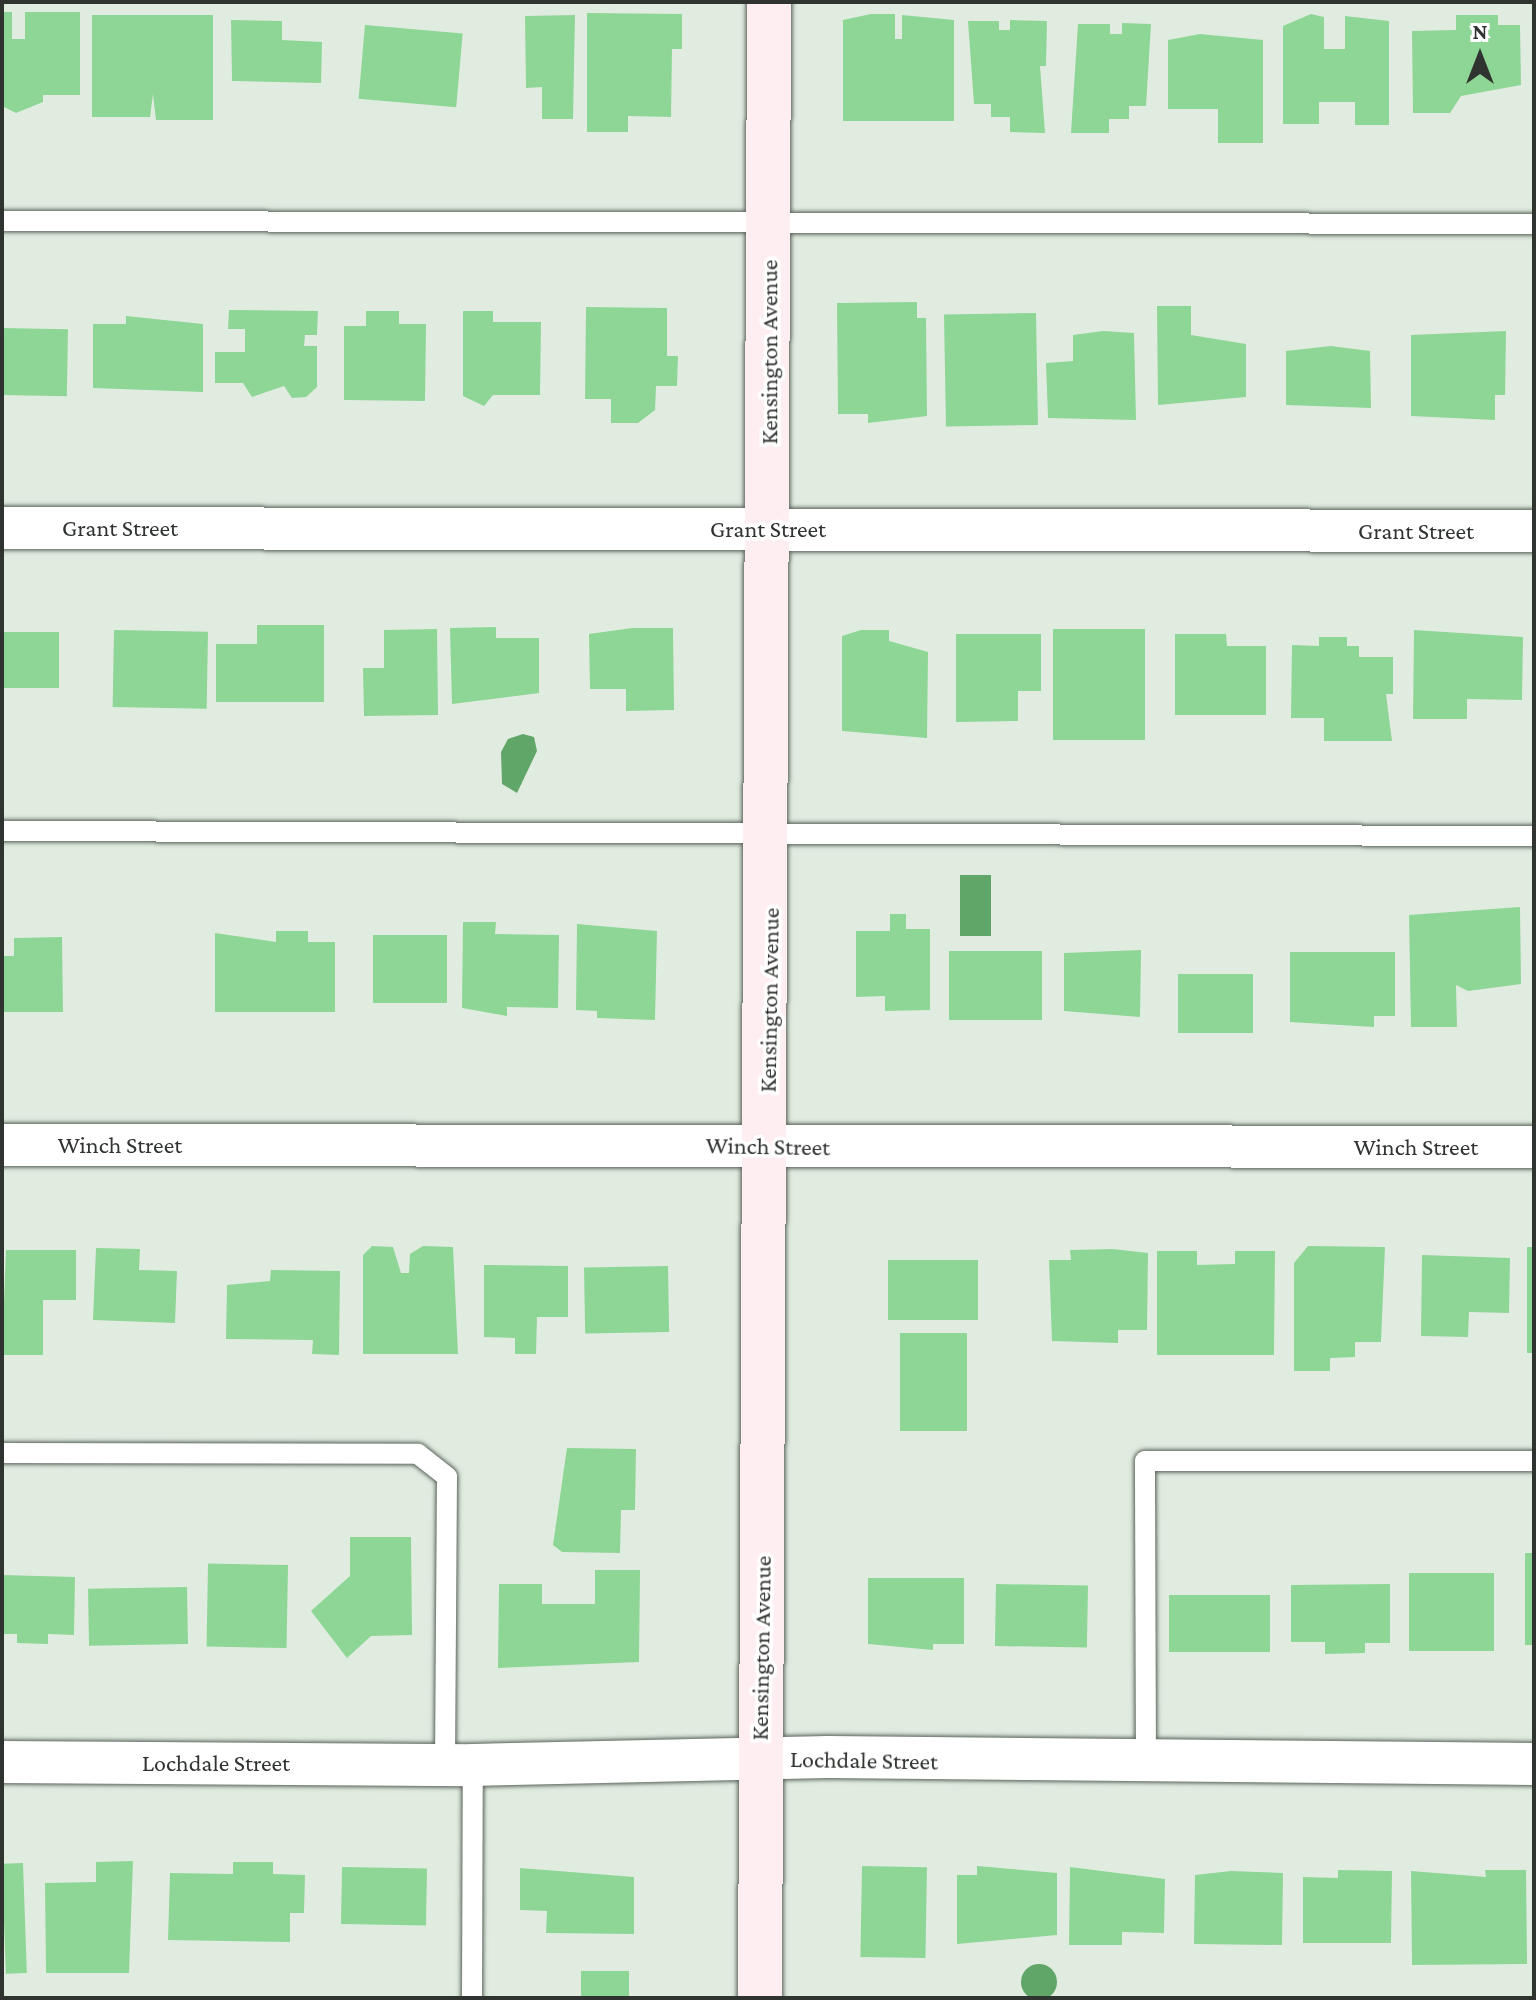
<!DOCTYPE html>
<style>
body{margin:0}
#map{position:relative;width:1536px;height:2000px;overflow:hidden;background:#e1ece1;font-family:"Crimson Pro",serif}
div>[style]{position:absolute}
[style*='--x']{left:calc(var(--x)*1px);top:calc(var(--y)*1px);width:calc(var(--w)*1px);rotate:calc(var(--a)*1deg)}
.water>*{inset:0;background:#60a668;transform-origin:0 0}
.round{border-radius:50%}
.building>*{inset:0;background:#8ed695;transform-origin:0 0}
.roads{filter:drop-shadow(0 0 2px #5b645b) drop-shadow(0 0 2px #5b645b)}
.lane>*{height:20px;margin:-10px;padding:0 10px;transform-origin:10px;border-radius:10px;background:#fff}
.street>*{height:42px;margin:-21px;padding:0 21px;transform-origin:21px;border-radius:21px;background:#fff}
.secondary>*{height:44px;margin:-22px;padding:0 22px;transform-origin:22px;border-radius:22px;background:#feeef1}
span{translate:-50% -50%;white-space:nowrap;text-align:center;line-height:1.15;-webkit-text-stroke:7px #fff;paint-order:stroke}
.street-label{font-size:24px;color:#303430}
.frame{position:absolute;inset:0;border:4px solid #303430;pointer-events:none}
.north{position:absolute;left:1440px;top:16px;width:80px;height:80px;-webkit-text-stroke:6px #fff;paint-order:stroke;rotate:0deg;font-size:22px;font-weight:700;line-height:32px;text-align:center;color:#303430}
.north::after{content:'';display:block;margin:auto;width:28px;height:36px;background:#303430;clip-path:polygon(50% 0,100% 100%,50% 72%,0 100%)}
</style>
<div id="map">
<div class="water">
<div style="clip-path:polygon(523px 734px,534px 737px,537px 751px,517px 793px,502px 784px,501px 752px,508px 739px)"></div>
<div style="left:960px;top:875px;width:31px;height:61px"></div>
<div class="round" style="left:1021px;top:1964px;width:36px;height:36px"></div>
</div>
<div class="building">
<div style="clip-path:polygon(2px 12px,12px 12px,12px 39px,25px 39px,25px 12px,80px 12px,80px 95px,43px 95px,43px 102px,16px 113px,2px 106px)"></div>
<div style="clip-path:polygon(587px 13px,682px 14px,682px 49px,672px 49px,671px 117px,628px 116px,628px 132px,587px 132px)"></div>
<div style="clip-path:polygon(871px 14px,895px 14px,895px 39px,902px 39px,902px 15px,954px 20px,954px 121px,843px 121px,843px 20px)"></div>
<div style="clip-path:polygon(1311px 14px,1324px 17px,1324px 49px,1345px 49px,1345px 16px,1389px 21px,1389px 125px,1355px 125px,1355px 102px,1319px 102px,1319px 124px,1283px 124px,1283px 26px)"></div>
<div style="clip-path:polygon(92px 15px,213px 15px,213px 120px,156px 120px,153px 94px,150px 117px,92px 117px)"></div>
<div style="clip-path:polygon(575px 15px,573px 119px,542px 119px,542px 87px,526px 88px,525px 16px)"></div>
<div style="clip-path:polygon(1456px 15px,1498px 15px,1498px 25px,1520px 25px,1521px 85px,1461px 96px,1450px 113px,1413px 113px,1412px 31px,1456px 30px)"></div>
<div style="clip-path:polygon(231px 20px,282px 21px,282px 40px,322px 42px,321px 83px,232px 81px)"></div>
<div style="clip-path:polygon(1010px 20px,1047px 21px,1046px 66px,1040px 66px,1045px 133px,1010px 132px,1010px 117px,991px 117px,991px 104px,974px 104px,968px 21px,999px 21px,999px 30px,1010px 30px)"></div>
<div style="clip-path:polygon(1122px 23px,1151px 24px,1146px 106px,1129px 106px,1129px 119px,1109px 119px,1109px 133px,1071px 133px,1078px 24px,1110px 24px,1110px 34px,1122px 34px)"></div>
<div style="left:365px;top:25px;width:98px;height:74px;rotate:5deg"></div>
<div style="clip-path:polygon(1200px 34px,1263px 40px,1263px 143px,1218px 143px,1218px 109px,1168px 109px,1168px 40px)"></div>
<div style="clip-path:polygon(917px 302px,917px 318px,926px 318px,927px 416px,868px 423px,868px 414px,838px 414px,837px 303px)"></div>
<div style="clip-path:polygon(1157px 306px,1191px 306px,1191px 335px,1246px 344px,1246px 397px,1158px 405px)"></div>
<div style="clip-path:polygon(586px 307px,667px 308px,667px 356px,678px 356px,677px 386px,656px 386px,655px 410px,638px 423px,611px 423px,611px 399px,585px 399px)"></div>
<div style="clip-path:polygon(229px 310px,318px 311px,317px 335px,305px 335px,304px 346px,317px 346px,317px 387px,306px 397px,292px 398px,284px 386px,252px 397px,243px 383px,215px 383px,215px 352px,245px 352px,245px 329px,228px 329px)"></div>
<div style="clip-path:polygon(366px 311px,399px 311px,399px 324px,426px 324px,425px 401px,344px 400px,344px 326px,366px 326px)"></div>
<div style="clip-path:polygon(463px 311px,493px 311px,493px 322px,541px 322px,540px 395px,493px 395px,484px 406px,463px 396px)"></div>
<div style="left:1036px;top:313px;width:112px;height:92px;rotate:89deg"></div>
<div style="clip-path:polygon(126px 316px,203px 324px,203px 392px,93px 388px,93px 324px,126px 324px)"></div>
<div style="left:2px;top:328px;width:66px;height:67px;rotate:1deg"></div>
<div style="clip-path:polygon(1103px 331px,1134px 333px,1136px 420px,1048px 418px,1046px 363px,1073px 361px,1073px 335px)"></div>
<div style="clip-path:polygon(1506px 331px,1505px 395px,1495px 395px,1495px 420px,1411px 416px,1411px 335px)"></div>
<div style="clip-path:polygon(1331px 346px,1370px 351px,1371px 408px,1286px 405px,1286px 351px)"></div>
<div style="clip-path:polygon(257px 625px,324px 625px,324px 702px,216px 702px,216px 644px,257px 644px)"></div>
<div style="clip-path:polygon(496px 627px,496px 638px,539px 638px,539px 693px,452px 704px,450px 628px)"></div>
<div style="clip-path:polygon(632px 628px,673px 628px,674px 710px,626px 711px,626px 689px,590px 689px,589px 634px)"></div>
<div style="clip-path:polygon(437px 629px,438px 715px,364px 716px,363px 668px,384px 668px,384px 630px)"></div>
<div style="left:1053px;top:629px;width:92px;height:111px"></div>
<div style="left:114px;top:630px;width:94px;height:77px;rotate:1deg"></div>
<div style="clip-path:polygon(861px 630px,889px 630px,889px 641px,928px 652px,927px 738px,842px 731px,842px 636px)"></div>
<div style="clip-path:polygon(1414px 630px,1523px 637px,1522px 700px,1467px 699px,1467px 719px,1413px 719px)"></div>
<div style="left:2px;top:632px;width:57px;height:56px"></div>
<div style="clip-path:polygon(956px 634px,1041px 634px,1041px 691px,1018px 691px,1018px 721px,956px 722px)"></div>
<div style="clip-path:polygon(1175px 634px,1226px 634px,1227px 646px,1266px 646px,1266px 715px,1175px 715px)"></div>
<div style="clip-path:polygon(1319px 637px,1347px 637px,1347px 646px,1359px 646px,1359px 657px,1393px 657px,1393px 694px,1386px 694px,1392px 741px,1324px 741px,1324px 718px,1291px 718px,1292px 645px,1319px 646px)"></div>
<div style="clip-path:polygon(1520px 907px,1521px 984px,1468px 991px,1456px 985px,1457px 1027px,1411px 1027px,1409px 915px)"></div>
<div style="clip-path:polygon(890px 914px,906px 914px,906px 929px,930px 929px,930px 1010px,885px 1011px,885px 996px,856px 997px,856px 931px,890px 931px)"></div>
<div style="clip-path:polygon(463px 922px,496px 922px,495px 934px,559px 935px,558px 1008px,507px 1007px,507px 1016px,462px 1008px)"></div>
<div style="clip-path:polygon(577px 924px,657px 931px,655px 1020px,597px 1018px,597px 1011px,576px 1010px)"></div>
<div style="clip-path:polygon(276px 931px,308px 931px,308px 942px,335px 942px,335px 1012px,215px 1012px,215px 933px,276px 942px)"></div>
<div style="left:373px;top:935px;width:74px;height:68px"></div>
<div style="clip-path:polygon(62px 937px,63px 1012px,2px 1012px,2px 956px,14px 956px,14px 938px)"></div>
<div style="clip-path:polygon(1141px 950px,1140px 1017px,1064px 1011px,1064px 953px)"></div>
<div style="left:1042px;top:951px;width:69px;height:93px;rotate:90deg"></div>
<div style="clip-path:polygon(1290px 952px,1395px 952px,1395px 1016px,1374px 1016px,1374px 1027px,1290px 1022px)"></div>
<div style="left:1178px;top:974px;width:75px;height:59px"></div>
<div style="clip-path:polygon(372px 1246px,393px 1247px,401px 1273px,409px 1273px,410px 1254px,423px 1246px,453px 1247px,458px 1354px,363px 1354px,363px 1255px)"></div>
<div style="clip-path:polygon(1308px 1246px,1385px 1247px,1381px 1342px,1355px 1342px,1355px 1357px,1330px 1358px,1330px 1371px,1294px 1371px,1294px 1263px)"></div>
<div style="left:1527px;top:1247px;width:7px;height:106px"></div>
<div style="clip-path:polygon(96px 1248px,140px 1249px,139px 1270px,177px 1271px,175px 1323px,93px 1320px)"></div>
<div style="clip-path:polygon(1113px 1249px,1148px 1253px,1147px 1330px,1118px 1330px,1118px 1343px,1052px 1341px,1049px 1260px,1071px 1260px,1070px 1250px)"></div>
<div style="clip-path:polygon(6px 1250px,76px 1250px,76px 1300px,43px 1300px,43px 1355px,2px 1355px)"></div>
<div style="clip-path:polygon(1157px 1251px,1197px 1251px,1197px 1265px,1235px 1264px,1235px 1251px,1275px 1251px,1274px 1355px,1157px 1355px)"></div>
<div style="clip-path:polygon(1422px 1255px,1510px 1258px,1509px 1313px,1469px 1312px,1468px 1337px,1421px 1336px)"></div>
<div style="left:888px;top:1260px;width:90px;height:60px"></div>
<div style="clip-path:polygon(484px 1265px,568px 1266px,568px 1317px,537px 1317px,536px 1354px,515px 1354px,515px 1338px,484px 1337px)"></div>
<div style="left:668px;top:1266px;width:66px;height:84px;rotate:89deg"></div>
<div style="clip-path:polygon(271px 1270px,340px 1271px,339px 1355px,312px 1354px,313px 1340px,226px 1339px,227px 1285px,270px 1281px)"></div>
<div style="left:900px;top:1333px;width:67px;height:98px"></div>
<div style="clip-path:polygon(567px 1448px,636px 1449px,635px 1510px,621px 1510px,620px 1553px,562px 1552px,553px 1545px)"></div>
<div style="clip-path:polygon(350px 1537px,411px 1537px,412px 1635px,371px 1636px,347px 1658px,311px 1611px,350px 1576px)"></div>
<div style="left:1525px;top:1553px;width:9px;height:92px"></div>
<div style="left:288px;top:1565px;width:83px;height:80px;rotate:91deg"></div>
<div style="clip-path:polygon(595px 1570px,640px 1570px,639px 1662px,498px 1668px,499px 1584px,542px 1584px,542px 1604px,595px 1604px)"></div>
<div style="left:1409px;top:1573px;width:85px;height:78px"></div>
<div style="clip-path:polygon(2px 1575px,75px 1577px,74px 1635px,48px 1634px,48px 1644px,17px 1643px,17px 1634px,2px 1634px)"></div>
<div style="clip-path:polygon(868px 1578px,964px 1578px,964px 1644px,933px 1644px,933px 1650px,868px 1644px)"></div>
<div style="left:996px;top:1584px;width:92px;height:62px;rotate:1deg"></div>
<div style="clip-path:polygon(1390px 1584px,1390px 1643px,1365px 1643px,1365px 1653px,1325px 1654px,1325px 1642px,1291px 1642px,1291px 1585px)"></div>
<div style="left:187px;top:1587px;width:57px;height:99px;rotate:89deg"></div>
<div style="left:1169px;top:1595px;width:101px;height:57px"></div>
<div style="clip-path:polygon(133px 1861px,129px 1973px,46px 1973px,45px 1883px,96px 1882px,96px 1862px)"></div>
<div style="clip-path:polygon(233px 1862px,273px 1862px,273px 1874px,305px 1875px,304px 1913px,290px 1913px,290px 1942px,168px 1940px,170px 1873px,233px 1874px)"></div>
<div style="left:23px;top:1863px;width:110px;height:21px;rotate:88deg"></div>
<div style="left:862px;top:1866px;width:65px;height:91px;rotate:1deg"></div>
<div style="clip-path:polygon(977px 1866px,1057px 1873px,1057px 1935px,957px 1944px,957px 1875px,977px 1875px)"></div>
<div style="left:342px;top:1867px;width:85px;height:57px;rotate:1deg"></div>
<div style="clip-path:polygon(1070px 1867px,1165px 1879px,1164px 1933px,1122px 1932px,1122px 1945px,1069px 1945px)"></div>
<div style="clip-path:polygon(520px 1868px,634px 1877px,634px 1934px,546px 1933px,547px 1911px,520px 1910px)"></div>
<div style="clip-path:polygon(1338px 1870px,1392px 1871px,1391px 1943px,1303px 1943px,1303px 1877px,1338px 1878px)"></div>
<div style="clip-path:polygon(1485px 1870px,1526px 1870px,1527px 1964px,1412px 1965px,1411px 1871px,1486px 1877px)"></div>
<div style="clip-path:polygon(1231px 1871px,1283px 1873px,1282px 1945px,1194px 1944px,1195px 1875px)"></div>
<div style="left:581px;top:1971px;width:48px;height:27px"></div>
</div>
<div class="roads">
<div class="lane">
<div style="--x:2;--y:221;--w:1532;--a:0.11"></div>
<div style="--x:2;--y:831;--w:1532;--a:0.19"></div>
<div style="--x:2;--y:1453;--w:416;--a:0.1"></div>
<div style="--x:418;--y:1454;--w:37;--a:38"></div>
<div style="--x:447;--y:1477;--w:287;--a:90.4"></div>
<div style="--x:1146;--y:1765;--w:304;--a:-90.2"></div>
<div style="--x:1145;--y:1461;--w:389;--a:0"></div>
<div style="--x:472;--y:1998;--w:233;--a:-89.8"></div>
</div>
<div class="street">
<div style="--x:2;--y:528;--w:1532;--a:0.11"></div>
<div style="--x:2;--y:1145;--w:1532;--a:0.07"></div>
<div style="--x:2;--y:1762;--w:471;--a:0.4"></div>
<div style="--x:473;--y:1765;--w:355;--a:-1.3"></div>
<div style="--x:828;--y:1757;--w:706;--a:0.57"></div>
</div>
<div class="secondary">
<div style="--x:760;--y:1998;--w:1996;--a:-89.74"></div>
</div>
</div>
<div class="street-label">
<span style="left:769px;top:352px;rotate:-90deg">Kensington Avenue</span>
<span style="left:120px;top:528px">Grant Street</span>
<span style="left:768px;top:529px">Grant Street</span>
<span style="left:1416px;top:531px">Grant Street</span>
<span style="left:769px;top:1000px;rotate:-89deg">Kensington Avenue</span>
<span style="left:120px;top:1145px">Winch Street</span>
<span style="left:768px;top:1146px;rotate:1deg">Winch Street</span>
<span style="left:1416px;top:1147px">Winch Street</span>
<span style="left:761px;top:1648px;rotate:-89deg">Kensington Avenue</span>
<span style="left:864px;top:1760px;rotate:1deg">Lochdale Street</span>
<span style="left:216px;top:1763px">Lochdale Street</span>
</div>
<div class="frame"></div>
<div class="north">N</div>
</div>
